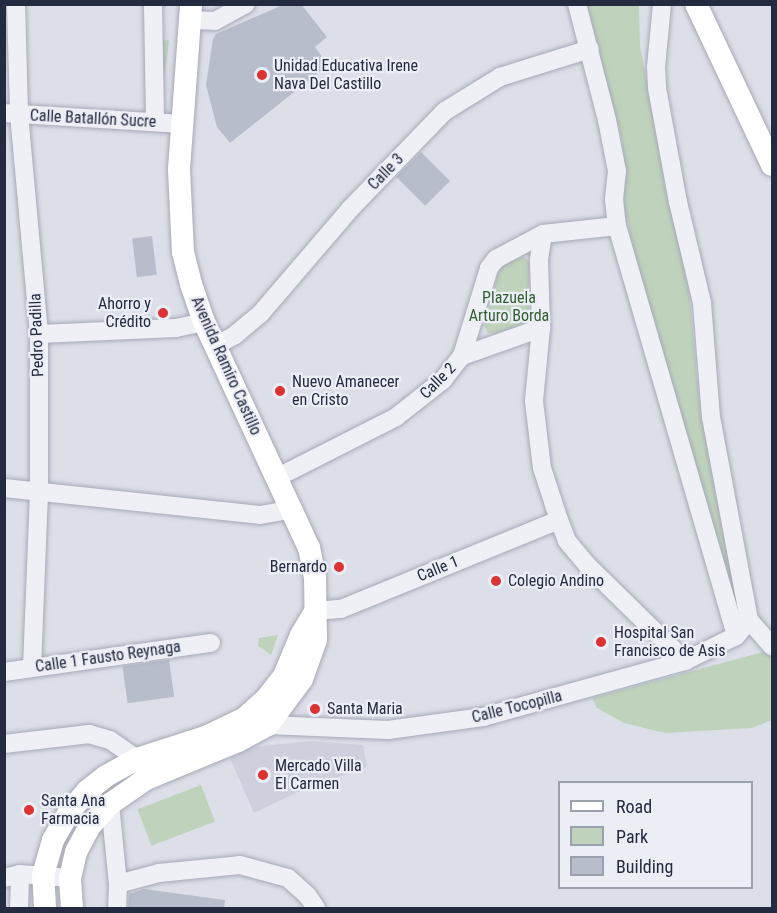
<!DOCTYPE html>
<meta charset="utf-8">
<style>
body{margin:0}
#map{position:relative;width:777px;height:913px;overflow:hidden;background:#dcdfe8;font-family:"Roboto Condensed",sans-serif}
div>[style]{position:absolute}
[style*='--x']{left:calc(var(--x)*1px);top:calc(var(--y)*1px);width:calc(var(--w)*1px);rotate:calc(var(--a)*1deg)}
.built>*{inset:0;background:#ced1dd}
.green>*{inset:0;background:#bfd3bc;transform-origin:0 0}
.building>*{inset:0;background:#b8bdcb;transform-origin:0 0}
.roads{filter:drop-shadow(0 0 2px #a5a9b6) drop-shadow(0 0 2px #a5a9b6)}
.minor>*{height:18px;margin:-9px;padding:0 9px;transform-origin:9px;border-radius:9px;background:#eff0f6}
.major>*{height:22px;margin:-11px;padding:0 11px;transform-origin:11px;border-radius:11px;background:#fff}
.dots>*{width:16px;height:16px;translate:-50% -50%;box-sizing:border-box;border:3px solid #ebeef5;border-radius:50%}
span{translate:-50% -50%;white-space:nowrap;text-align:center;line-height:1.15;-webkit-text-stroke:4.5px #ebeef5;paint-order:stroke}
.poi-label{font-size:16px;color:#242a40}
.left{translate:0 -50%;text-align:left}
.right{translate:-100% -50%;text-align:right}
.street-label{font-size:16px;color:#242a40}
.park-label{font-size:16px;color:#325d30}
.frame{position:absolute;inset:0;border:6px solid #242a40;pointer-events:none}
.legend{position:absolute;left:558px;top:781px;width:195px;height:108px;box-sizing:border-box;background:#ebeef5;border:2px solid #9ba0ad;margin:0;padding:8px 10px;list-style:none;font-size:18px;color:#242a40}
.legend li{display:flex;align-items:center;gap:12px;height:30px}
.legend b{width:30px;border:2px solid #9ba0ad}
</style>
<div id="map">
<div class="built">
<div style="clip-path:polygon(310px 741px,363px 745px,367px 767px,304px 789px,254px 813px,230px 758px,254px 747px)"></div>
</div>
<div class="green">
<div style="clip-path:polygon(587px 5px,639px 5px,640px 47px,689px 289px,699px 399px,734px 559px,736px 602px,656px 344px,623px 206px,625px 174px,622px 141px)"></div>
<div style="clip-path:polygon(168px 40px,169px 41px,165px 73px,160px 67px,160px 41px)"></div>
<div style="clip-path:polygon(524px 257px,529px 262px,529px 317px,522px 324px,496px 334px,488px 333px,484px 326px,498px 274px,501px 268px,515px 258px)"></div>
<div style="clip-path:polygon(278px 635px,271px 655px,258px 646px,259px 638px)"></div>
<div style="clip-path:polygon(767px 651px,772px 658px,772px 720px,752px 728px,665px 733px,624px 723px,597px 708px,592px 698px)"></div>
<div style="left:201px;top:785px;width:39px;height:68px;rotate:69deg"></div>
</div>
<div class="building">
<div style="clip-path:polygon(285px 4px,301px 4px,327px 37px,315px 47px,328px 65px,230px 143px,217px 127px,206px 85px,213px 39px,216px 34px)"></div>
<div style="left:421px;top:152px;width:41px;height:35px;rotate:45deg"></div>
<div style="left:152px;top:236px;width:39px;height:20px;rotate:83deg"></div>
<div style="left:169px;top:660px;width:37px;height:47px;rotate:82deg"></div>
<div style="clip-path:polygon(144px 889px,225px 900px,224px 909px,128px 909px,129px 894px)"></div>
</div>
<div class="roads">
<div class="minor">
<div style="--x:16;--y:4;--w:110;--a:88.4"></div>
<div style="--x:19;--y:114;--w:221;--a:84.8"></div>
<div style="--x:39;--y:334;--w:159;--a:90"></div>
<div style="--x:39;--y:493;--w:174;--a:92.3"></div>
<div style="--x:153;--y:4;--w:118;--a:89"></div>
<div style="--x:577;--y:4;--w:120;--a:75.5"></div>
<div style="--x:607;--y:120;--w:52;--a:78.9"></div>
<div style="--x:617;--y:171;--w:28;--a:96"></div>
<div style="--x:614;--y:199;--w:27;--a:84"></div>
<div style="--x:617;--y:226;--w:427;--a:73.8"></div>
<div style="--x:662;--y:4;--w:63;--a:95.4"></div>
<div style="--x:656;--y:67;--w:21;--a:87"></div>
<div style="--x:657;--y:88;--w:116;--a:79.6"></div>
<div style="--x:678;--y:202;--w:104;--a:76.6"></div>
<div style="--x:702;--y:303;--w:114;--a:85.5"></div>
<div style="--x:711;--y:417;--w:207;--a:79.4"></div>
<div style="--x:749;--y:620;--w:35;--a:49"></div>
<div style="--x:190;--y:20;--w:25;--a:2"></div>
<div style="--x:215;--y:21;--w:35;--a:-29"></div>
<div style="--x:4;--y:113;--w:178;--a:3.5"></div>
<div style="--x:543;--y:234;--w:26;--a:99"></div>
<div style="--x:539;--y:260;--w:68;--a:88.3"></div>
<div style="--x:541;--y:328;--w:73;--a:95.5"></div>
<div style="--x:534;--y:401;--w:67;--a:83.2"></div>
<div style="--x:542;--y:468;--w:55;--a:71.9"></div>
<div style="--x:559;--y:520;--w:22;--a:69"></div>
<div style="--x:567;--y:541;--w:33;--a:50"></div>
<div style="--x:588;--y:566;--w:136;--a:44.4"></div>
<div style="--x:39;--y:334;--w:137;--a:-2.5"></div>
<div style="--x:176;--y:328;--w:29;--a:-12"></div>
<div style="--x:217;--y:345;--w:21;--a:-29"></div>
<div style="--x:235;--y:335;--w:34;--a:-40"></div>
<div style="--x:261;--y:313;--w:137;--a:-49.4"></div>
<div style="--x:350;--y:209;--w:136;--a:-45.9"></div>
<div style="--x:445;--y:111;--w:65;--a:-31.7"></div>
<div style="--x:500;--y:77;--w:94;--a:-17.3"></div>
<div style="--x:462;--y:356;--w:92;--a:-72.9"></div>
<div style="--x:489;--y:268;--w:11;--a:-52"></div>
<div style="--x:496;--y:259;--w:53;--a:-28"></div>
<div style="--x:543;--y:234;--w:74;--a:-6.2"></div>
<div style="--x:276;--y:478;--w:135;--a:-26.9"></div>
<div style="--x:396;--y:417;--w:60;--a:-38.2"></div>
<div style="--x:443;--y:380;--w:31;--a:-52"></div>
<div style="--x:462;--y:356;--w:84;--a:-19.5"></div>
<div style="--x:4;--y:488;--w:257;--a:6"></div>
<div style="--x:260;--y:515;--w:34;--a:-10"></div>
<div style="--x:316;--y:611;--w:25;--a:-5"></div>
<div style="--x:341;--y:609;--w:235;--a:-22.2"></div>
<div style="--x:4;--y:672;--w:209;--a:-8"></div>
<div style="--x:268;--y:725;--w:120;--a:2.4"></div>
<div style="--x:388;--y:730;--w:96;--a:-7.8"></div>
<div style="--x:483;--y:717;--w:210;--a:-15.5"></div>
<div style="--x:685;--y:661;--w:57;--a:-26.1"></div>
<div style="--x:736;--y:636;--w:11;--a:-49"></div>
<div style="--x:4;--y:744;--w:86;--a:-6.7"></div>
<div style="--x:89;--y:734;--w:22;--a:16"></div>
<div style="--x:110;--y:740;--w:33;--a:35"></div>
<div style="--x:137;--y:759;--w:11;--a:63"></div>
<div style="--x:110;--y:804;--w:80;--a:84.3"></div>
<div style="--x:118;--y:884;--w:24;--a:92"></div>
<div style="--x:4;--y:878;--w:16;--a:-14"></div>
<div style="--x:20;--y:874;--w:50;--a:4.6"></div>
<div style="--x:118;--y:884;--w:42;--a:-15"></div>
<div style="--x:159;--y:873;--w:81;--a:-5.6"></div>
<div style="--x:240;--y:865;--w:50;--a:15.2"></div>
<div style="--x:288;--y:878;--w:25;--a:42"></div>
<div style="--x:307;--y:895;--w:16;--a:55"></div>
<div style="--x:19;--y:908;--w:34;--a:-88"></div>
</div>
<div class="major">
<div style="--x:696;--y:4;--w:178;--a:64.7"></div>
<div style="--x:45;--y:908;--w:33;--a:-93"></div>
<div style="--x:43;--y:875;--w:36;--a:-74"></div>
<div style="--x:53;--y:840;--w:32;--a:-60"></div>
<div style="--x:69;--y:812;--w:28;--a:-49"></div>
<div style="--x:87;--y:791;--w:24;--a:-38"></div>
<div style="--x:106;--y:776;--w:35;--a:-29"></div>
<div style="--x:137;--y:759;--w:75;--a:-17.9"></div>
<div style="--x:208;--y:736;--w:41;--a:-25.9"></div>
<div style="--x:245;--y:718;--w:28;--a:-42"></div>
<div style="--x:266;--y:699;--w:29;--a:-52"></div>
<div style="--x:284;--y:676;--w:44;--a:-67.5"></div>
<div style="--x:301;--y:635;--w:27;--a:-59"></div>
<div style="--x:72;--y:908;--w:30;--a:-94"></div>
<div style="--x:70;--y:878;--w:27;--a:-77"></div>
<div style="--x:76;--y:852;--w:30;--a:-62"></div>
<div style="--x:90;--y:826;--w:30;--a:-48"></div>
<div style="--x:110;--y:804;--w:44;--a:-34.8"></div>
<div style="--x:146;--y:779;--w:100;--a:-22.4"></div>
<div style="--x:238;--y:741;--w:34;--a:-28"></div>
<div style="--x:268;--y:725;--w:57;--a:-53.5"></div>
<div style="--x:302;--y:679;--w:41;--a:-70.3"></div>
<div style="--x:316;--y:640;--w:62;--a:-90.9"></div>
<div style="--x:315;--y:578;--w:31;--a:-101"></div>
<div style="--x:309;--y:548;--w:249;--a:-114.9"></div>
<div style="--x:204;--y:322;--w:40;--a:-108.9"></div>
<div style="--x:191;--y:284;--w:33;--a:-104"></div>
<div style="--x:183;--y:252;--w:83;--a:-92.8"></div>
<div style="--x:179;--y:169;--w:165;--a:-85.8"></div>
</div>
</div>
<div class="dots">
<div style="left:262px;top:75px;background:#dc3234"></div>
<div style="left:163px;top:313px;background:#dc3234"></div>
<div style="left:280px;top:391px;background:#dc3234"></div>
<div style="left:339px;top:567px;background:#dc3234"></div>
<div style="left:496px;top:581px;background:#dc3234"></div>
<div style="left:601px;top:642px;background:#dc3234"></div>
<div style="left:315px;top:709px;background:#dc3234"></div>
<div style="left:263px;top:775px;background:#dc3234"></div>
<div style="left:29px;top:810px;background:#dc3234"></div>
</div>
<div class="poi-label">
<span class="left" style="left:274px;top:75px">Unidad Educativa Irene<br>Nava Del Castillo</span>
<span class="right" style="left:151px;top:313px">Ahorro y<br>Crédito</span>
<span class="left" style="left:292px;top:391px">Nuevo Amanecer<br>en Cristo</span>
<span class="right" style="left:327px;top:567px">Bernardo</span>
<span class="left" style="left:508px;top:581px">Colegio Andino</span>
<span class="left" style="left:614px;top:642px">Hospital San<br>Francisco de Asis</span>
<span class="left" style="left:327px;top:709px">Santa Maria</span>
<span class="left" style="left:275px;top:775px">Mercado Villa<br>El Carmen</span>
<span class="left" style="left:41px;top:810px">Santa Ana<br>Farmacia</span>
</div>
<div class="street-label">
<span style="left:93px;top:119px;rotate:3deg">Calle Batallón Sucre</span>
<span style="left:386px;top:172px;rotate:-46deg">Calle 3</span>
<span style="left:37px;top:335px;rotate:-92deg">Pedro Padilla</span>
<span style="left:226px;top:366px;rotate:66deg">Avenida Ramiro Castillo</span>
<span style="left:438px;top:381px;rotate:-45deg">Calle 2</span>
<span style="left:438px;top:569px;rotate:-22deg">Calle 1</span>
<span style="left:108px;top:657px;rotate:-8deg">Calle 1 Fausto Reynaga</span>
<span style="left:517px;top:707px;rotate:-14deg">Calle Tocopilla</span>
</div>
<div class="park-label">
<span style="left:509px;top:307px">Plazuela<br>Arturo Borda</span>
</div>
<div class="frame"></div>
<ul class="legend">
<li><b style="height:8px;background:#fff"></b>Road</li>
<li><b style="height:16px;background:#bfd3bc"></b>Park</li>
<li><b style="height:16px;background:#b8bdcb"></b>Building</li>
</ul>
</div>
